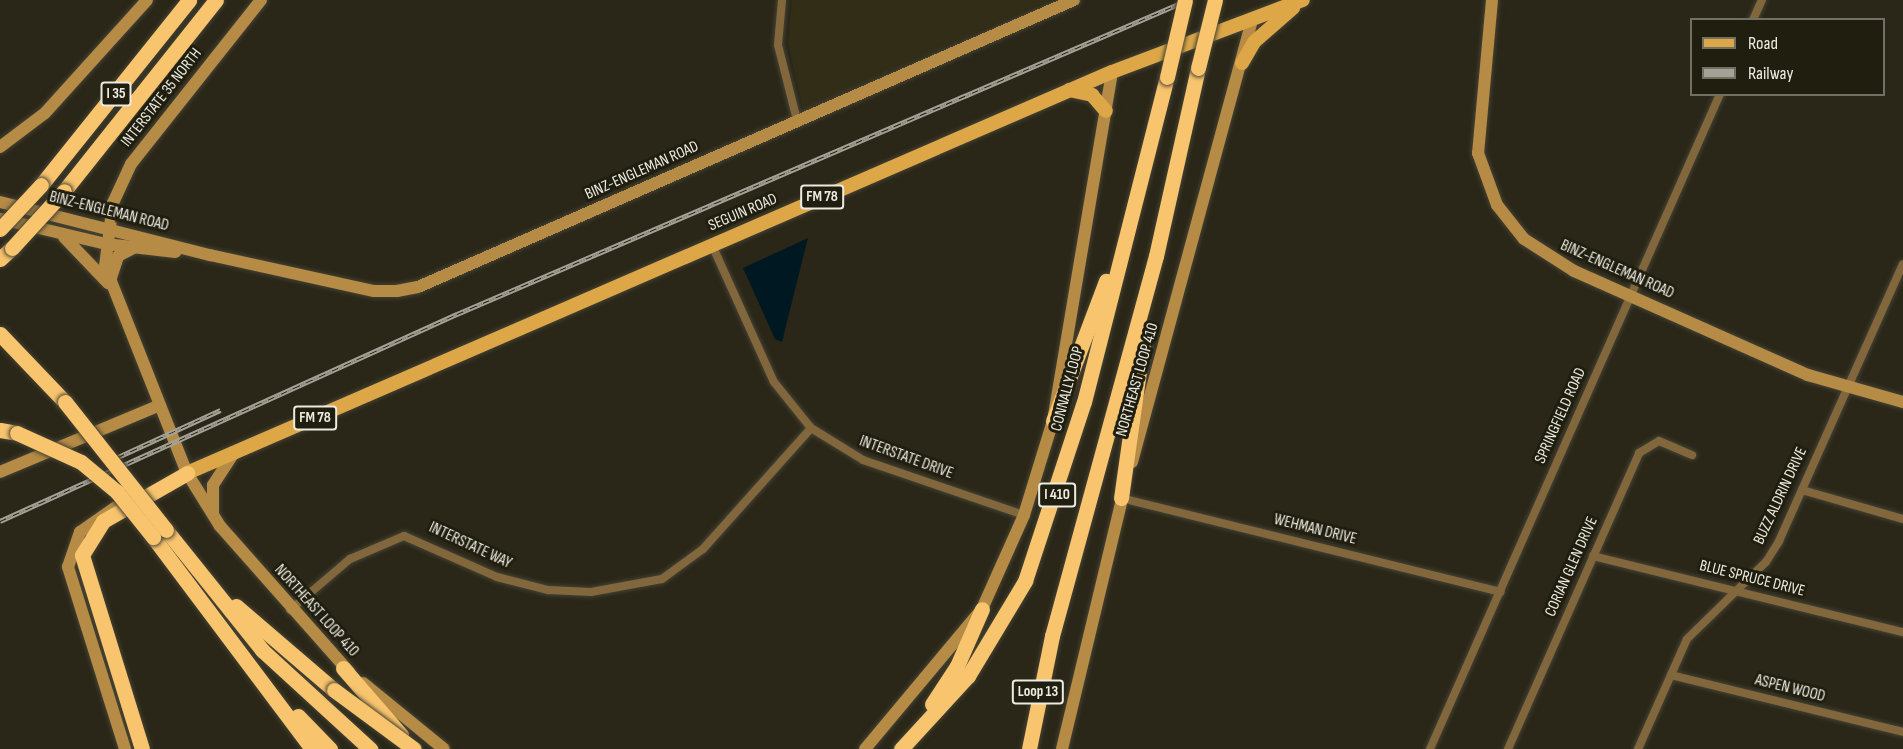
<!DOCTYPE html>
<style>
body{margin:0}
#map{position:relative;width:1903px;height:749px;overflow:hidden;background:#2a2718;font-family:"Sofia Sans Condensed",sans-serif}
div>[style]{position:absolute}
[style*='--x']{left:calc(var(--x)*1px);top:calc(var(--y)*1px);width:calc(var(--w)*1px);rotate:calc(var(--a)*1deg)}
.built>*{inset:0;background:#312d17}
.water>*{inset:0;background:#001821}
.roads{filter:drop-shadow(0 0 2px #454234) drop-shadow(0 0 2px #454234)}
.street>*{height:8px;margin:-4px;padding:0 4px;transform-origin:4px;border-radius:4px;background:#82673d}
.secondary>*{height:12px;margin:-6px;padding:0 6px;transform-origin:6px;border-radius:6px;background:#b58b45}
.primary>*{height:14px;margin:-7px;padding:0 7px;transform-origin:7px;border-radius:7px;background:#dda748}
.highway>*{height:15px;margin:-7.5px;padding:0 7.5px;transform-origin:7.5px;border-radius:7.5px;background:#f8c46d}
.rail>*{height:4.5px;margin-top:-2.25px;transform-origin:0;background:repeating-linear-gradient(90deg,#201e0f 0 7px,#a4a297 0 14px);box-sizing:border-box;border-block:2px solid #a4a297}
.bridges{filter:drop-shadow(0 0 2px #454234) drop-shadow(0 0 2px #454234)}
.highway-bridge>*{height:15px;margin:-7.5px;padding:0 7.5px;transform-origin:7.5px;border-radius:7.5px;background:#f8c46d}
span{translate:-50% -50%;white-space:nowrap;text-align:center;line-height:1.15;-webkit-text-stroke:6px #201e0f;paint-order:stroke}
.shield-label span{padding:2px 4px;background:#201e0f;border:2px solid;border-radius:4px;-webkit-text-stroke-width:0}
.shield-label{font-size:15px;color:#ecebe1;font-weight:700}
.street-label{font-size:16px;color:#ecebe1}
.legend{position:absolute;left:1690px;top:18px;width:195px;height:78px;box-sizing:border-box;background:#201e0f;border:2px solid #727063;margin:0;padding:8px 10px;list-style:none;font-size:18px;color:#ecebe1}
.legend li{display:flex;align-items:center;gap:12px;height:30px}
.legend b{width:30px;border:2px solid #727063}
</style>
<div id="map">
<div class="built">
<div style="clip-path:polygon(792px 0,1049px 0,803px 110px,788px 43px)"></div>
</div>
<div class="water">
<div style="clip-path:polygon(808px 238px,782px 342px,775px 339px,743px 268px)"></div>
</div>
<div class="roads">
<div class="street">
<div style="--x:782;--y:0;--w:45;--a:95.1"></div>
<div style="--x:778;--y:45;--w:77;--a:75.8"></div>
<div style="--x:1753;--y:20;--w:22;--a:-66"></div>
<div style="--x:712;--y:245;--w:150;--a:65.7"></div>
<div style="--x:774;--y:382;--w:59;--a:51.2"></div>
<div style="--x:811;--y:428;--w:61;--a:31.6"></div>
<div style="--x:863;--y:460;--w:170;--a:18.9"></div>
<div style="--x:1802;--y:490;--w:105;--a:16"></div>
<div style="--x:1121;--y:498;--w:391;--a:13.9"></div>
<div style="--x:1593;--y:556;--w:319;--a:13.8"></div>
<div style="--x:290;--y:610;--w:79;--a:-40.4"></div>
<div style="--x:350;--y:559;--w:59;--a:-23.1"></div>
<div style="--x:404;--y:536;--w:102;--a:23.8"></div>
<div style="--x:497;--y:577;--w:53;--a:14.3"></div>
<div style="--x:548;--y:590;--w:43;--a:2.7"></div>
<div style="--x:591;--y:592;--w:72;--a:-10.4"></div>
<div style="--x:662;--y:579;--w:51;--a:-36.2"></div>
<div style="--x:703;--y:549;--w:162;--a:-48.2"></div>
<div style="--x:1671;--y:675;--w:239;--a:13.8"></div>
<div style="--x:1430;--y:749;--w:716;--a:-66.12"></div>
<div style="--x:1508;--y:749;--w:324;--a:-66.1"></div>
<div style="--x:1639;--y:453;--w:23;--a:-31"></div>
<div style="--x:1659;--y:441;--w:36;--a:23"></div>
<div style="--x:1638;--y:749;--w:120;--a:-66"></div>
<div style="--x:1687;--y:639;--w:110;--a:-44.3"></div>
<div style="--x:1766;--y:562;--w:25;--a:-58"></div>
<div style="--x:1779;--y:541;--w:303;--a:-65.9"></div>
</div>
<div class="secondary">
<div style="--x:261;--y:0;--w:209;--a:128.4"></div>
<div style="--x:131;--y:164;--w:43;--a:114.8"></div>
<div style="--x:113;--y:203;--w:64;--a:97.2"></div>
<div style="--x:105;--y:266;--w:223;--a:68.4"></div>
<div style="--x:187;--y:473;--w:62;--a:58.1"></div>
<div style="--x:220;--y:526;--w:195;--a:48.5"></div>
<div style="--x:1492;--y:0;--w:154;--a:95.2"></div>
<div style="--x:1478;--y:153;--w:55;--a:69.9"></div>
<div style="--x:1497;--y:205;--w:43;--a:51.5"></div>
<div style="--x:1524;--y:239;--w:59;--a:32.6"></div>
<div style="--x:1574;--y:271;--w:256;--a:24"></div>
<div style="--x:1808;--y:375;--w:99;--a:15.9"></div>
<div style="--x:0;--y:147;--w:56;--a:-37.1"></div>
<div style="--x:45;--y:113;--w:152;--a:-47.9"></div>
<div style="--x:0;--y:202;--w:217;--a:14.2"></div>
<div style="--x:210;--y:255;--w:168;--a:12.4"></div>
<div style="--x:374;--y:291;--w:23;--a:0"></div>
<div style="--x:397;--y:291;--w:21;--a:-11"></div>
<div style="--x:418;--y:287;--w:716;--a:-23.63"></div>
<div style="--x:1;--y:219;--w:108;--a:13.4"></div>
<div style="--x:106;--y:244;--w:70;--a:6.5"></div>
<div style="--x:64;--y:237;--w:64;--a:46.3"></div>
<div style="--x:110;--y:281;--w:26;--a:-72"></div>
<div style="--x:118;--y:256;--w:16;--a:-27"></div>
<div style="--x:1132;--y:462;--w:457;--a:-74.8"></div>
<div style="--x:0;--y:472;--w:171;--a:-22.7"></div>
<div style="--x:116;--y:507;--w:44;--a:145.2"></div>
<div style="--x:80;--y:532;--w:37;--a:109"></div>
<div style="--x:68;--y:567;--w:191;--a:72.6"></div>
<div style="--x:213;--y:512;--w:27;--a:-90"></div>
<div style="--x:213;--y:485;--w:38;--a:-57"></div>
<div style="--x:363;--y:683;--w:104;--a:39.2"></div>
<div style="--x:865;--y:749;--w:182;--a:-50.1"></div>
<div style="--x:982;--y:609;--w:103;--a:-65.9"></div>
<div style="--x:1024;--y:515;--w:98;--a:-72.9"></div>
<div style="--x:1053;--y:421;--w:354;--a:-80.4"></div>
<div style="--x:1062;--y:749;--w:266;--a:-76.5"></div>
</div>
<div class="primary">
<div style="--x:1242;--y:63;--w:24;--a:-60"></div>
<div style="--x:1254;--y:42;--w:52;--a:-41.1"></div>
<div style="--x:1069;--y:90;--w:24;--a:12"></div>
<div style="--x:1092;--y:95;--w:21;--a:49"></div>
<div style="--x:187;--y:473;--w:1008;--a:-23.44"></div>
<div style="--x:1112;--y:72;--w:204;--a:-20.7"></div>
</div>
<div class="highway">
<div style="--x:41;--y:185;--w:237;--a:-51.3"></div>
<div style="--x:64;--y:191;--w:244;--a:-51.5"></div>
<div style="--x:0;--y:259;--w:16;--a:-43"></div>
<div style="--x:0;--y:334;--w:94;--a:46.3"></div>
<div style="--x:1053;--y:421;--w:150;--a:-69.3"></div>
<div style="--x:0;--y:430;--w:17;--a:10"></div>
<div style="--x:1121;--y:498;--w:171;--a:-81.9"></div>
<div style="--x:166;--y:530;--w:154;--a:51.3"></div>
<div style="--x:262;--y:650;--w:147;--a:42.5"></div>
<div style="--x:153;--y:537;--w:265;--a:53.1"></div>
<div style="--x:236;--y:606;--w:129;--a:40.6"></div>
<div style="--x:343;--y:668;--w:89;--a:49.1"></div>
<div style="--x:932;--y:704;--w:45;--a:-56.7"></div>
<div style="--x:957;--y:666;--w:62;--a:-66.3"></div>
<div style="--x:298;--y:716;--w:46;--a:45.9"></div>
<div style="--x:142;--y:749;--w:203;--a:-107.2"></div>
<div style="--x:82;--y:555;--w:40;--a:-58"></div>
<div style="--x:103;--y:521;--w:97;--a:-29.7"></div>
<div style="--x:901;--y:749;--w:99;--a:-47.5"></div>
<div style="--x:968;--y:676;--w:111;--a:-59"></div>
<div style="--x:1025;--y:581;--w:188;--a:-71.8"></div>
<div style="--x:1084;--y:402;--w:335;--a:-75.7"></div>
<div style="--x:1029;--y:749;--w:115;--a:-78.5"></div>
<div style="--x:1052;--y:636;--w:394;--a:-74.7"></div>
<div style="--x:1156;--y:256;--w:193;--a:-77.4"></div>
</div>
</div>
<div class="rail">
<div style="--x:105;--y:463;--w:127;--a:-24.7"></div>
<div style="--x:0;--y:521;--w:502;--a:-24.37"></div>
<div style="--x:457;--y:314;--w:796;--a:-23.25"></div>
</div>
<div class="bridges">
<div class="highway-bridge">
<div style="--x:1198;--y:68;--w:70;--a:-76"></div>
<div style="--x:1167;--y:77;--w:79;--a:-76.8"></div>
<div style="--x:0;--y:229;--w:60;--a:-47"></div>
<div style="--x:12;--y:248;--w:77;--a:-47.6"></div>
<div style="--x:65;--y:402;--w:163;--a:51.7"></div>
<div style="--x:17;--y:433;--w:70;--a:24.4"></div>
<div style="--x:81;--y:462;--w:47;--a:39.8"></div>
<div style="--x:117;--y:492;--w:58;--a:51.3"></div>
<div style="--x:334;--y:690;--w:99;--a:36.4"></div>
</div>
</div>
<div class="shield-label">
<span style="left:116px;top:94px">I 35</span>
<span style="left:822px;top:197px">FM 78</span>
<span style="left:315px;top:418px">FM 78</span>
<span style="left:1057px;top:495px">I 410</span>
<span style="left:1038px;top:692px">Loop 13</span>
</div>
<div class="street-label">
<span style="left:162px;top:98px;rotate:-52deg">INTERSTATE 35 NORTH</span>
<span style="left:642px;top:171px;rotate:-24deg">BINZ-ENGLEMAN ROAD</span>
<span style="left:109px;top:212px;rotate:14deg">BINZ-ENGLEMAN ROAD</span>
<span style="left:743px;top:213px;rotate:-23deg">SEGUIN ROAD</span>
<span style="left:1617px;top:270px;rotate:24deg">BINZ-ENGLEMAN ROAD</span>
<span style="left:1138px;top:380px;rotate:-74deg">NORTHEAST LOOP 410</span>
<span style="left:1068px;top:389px;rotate:-75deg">CONNALLY LOOP</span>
<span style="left:1561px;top:416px;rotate:-66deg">SPRINGFIELD ROAD</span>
<span style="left:906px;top:458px;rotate:20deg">INTERSTATE DRIVE</span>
<span style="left:1781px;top:496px;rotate:-65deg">BUZZ ALDRIN DRIVE</span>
<span style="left:1315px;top:530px;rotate:14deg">WEHMAN DRIVE</span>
<span style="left:470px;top:546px;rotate:25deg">INTERSTATE WAY</span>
<span style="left:1572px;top:567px;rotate:-66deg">CORIAN GLEN DRIVE</span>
<span style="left:1752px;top:579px;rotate:14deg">BLUE SPRUCE DRIVE</span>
<span style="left:316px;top:611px;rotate:48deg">NORTHEAST LOOP 410</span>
<span style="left:1790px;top:689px;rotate:14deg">ASPEN WOOD</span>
</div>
<ul class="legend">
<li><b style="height:8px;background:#dda748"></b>Road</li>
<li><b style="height:8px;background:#a4a297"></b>Railway</li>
</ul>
</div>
